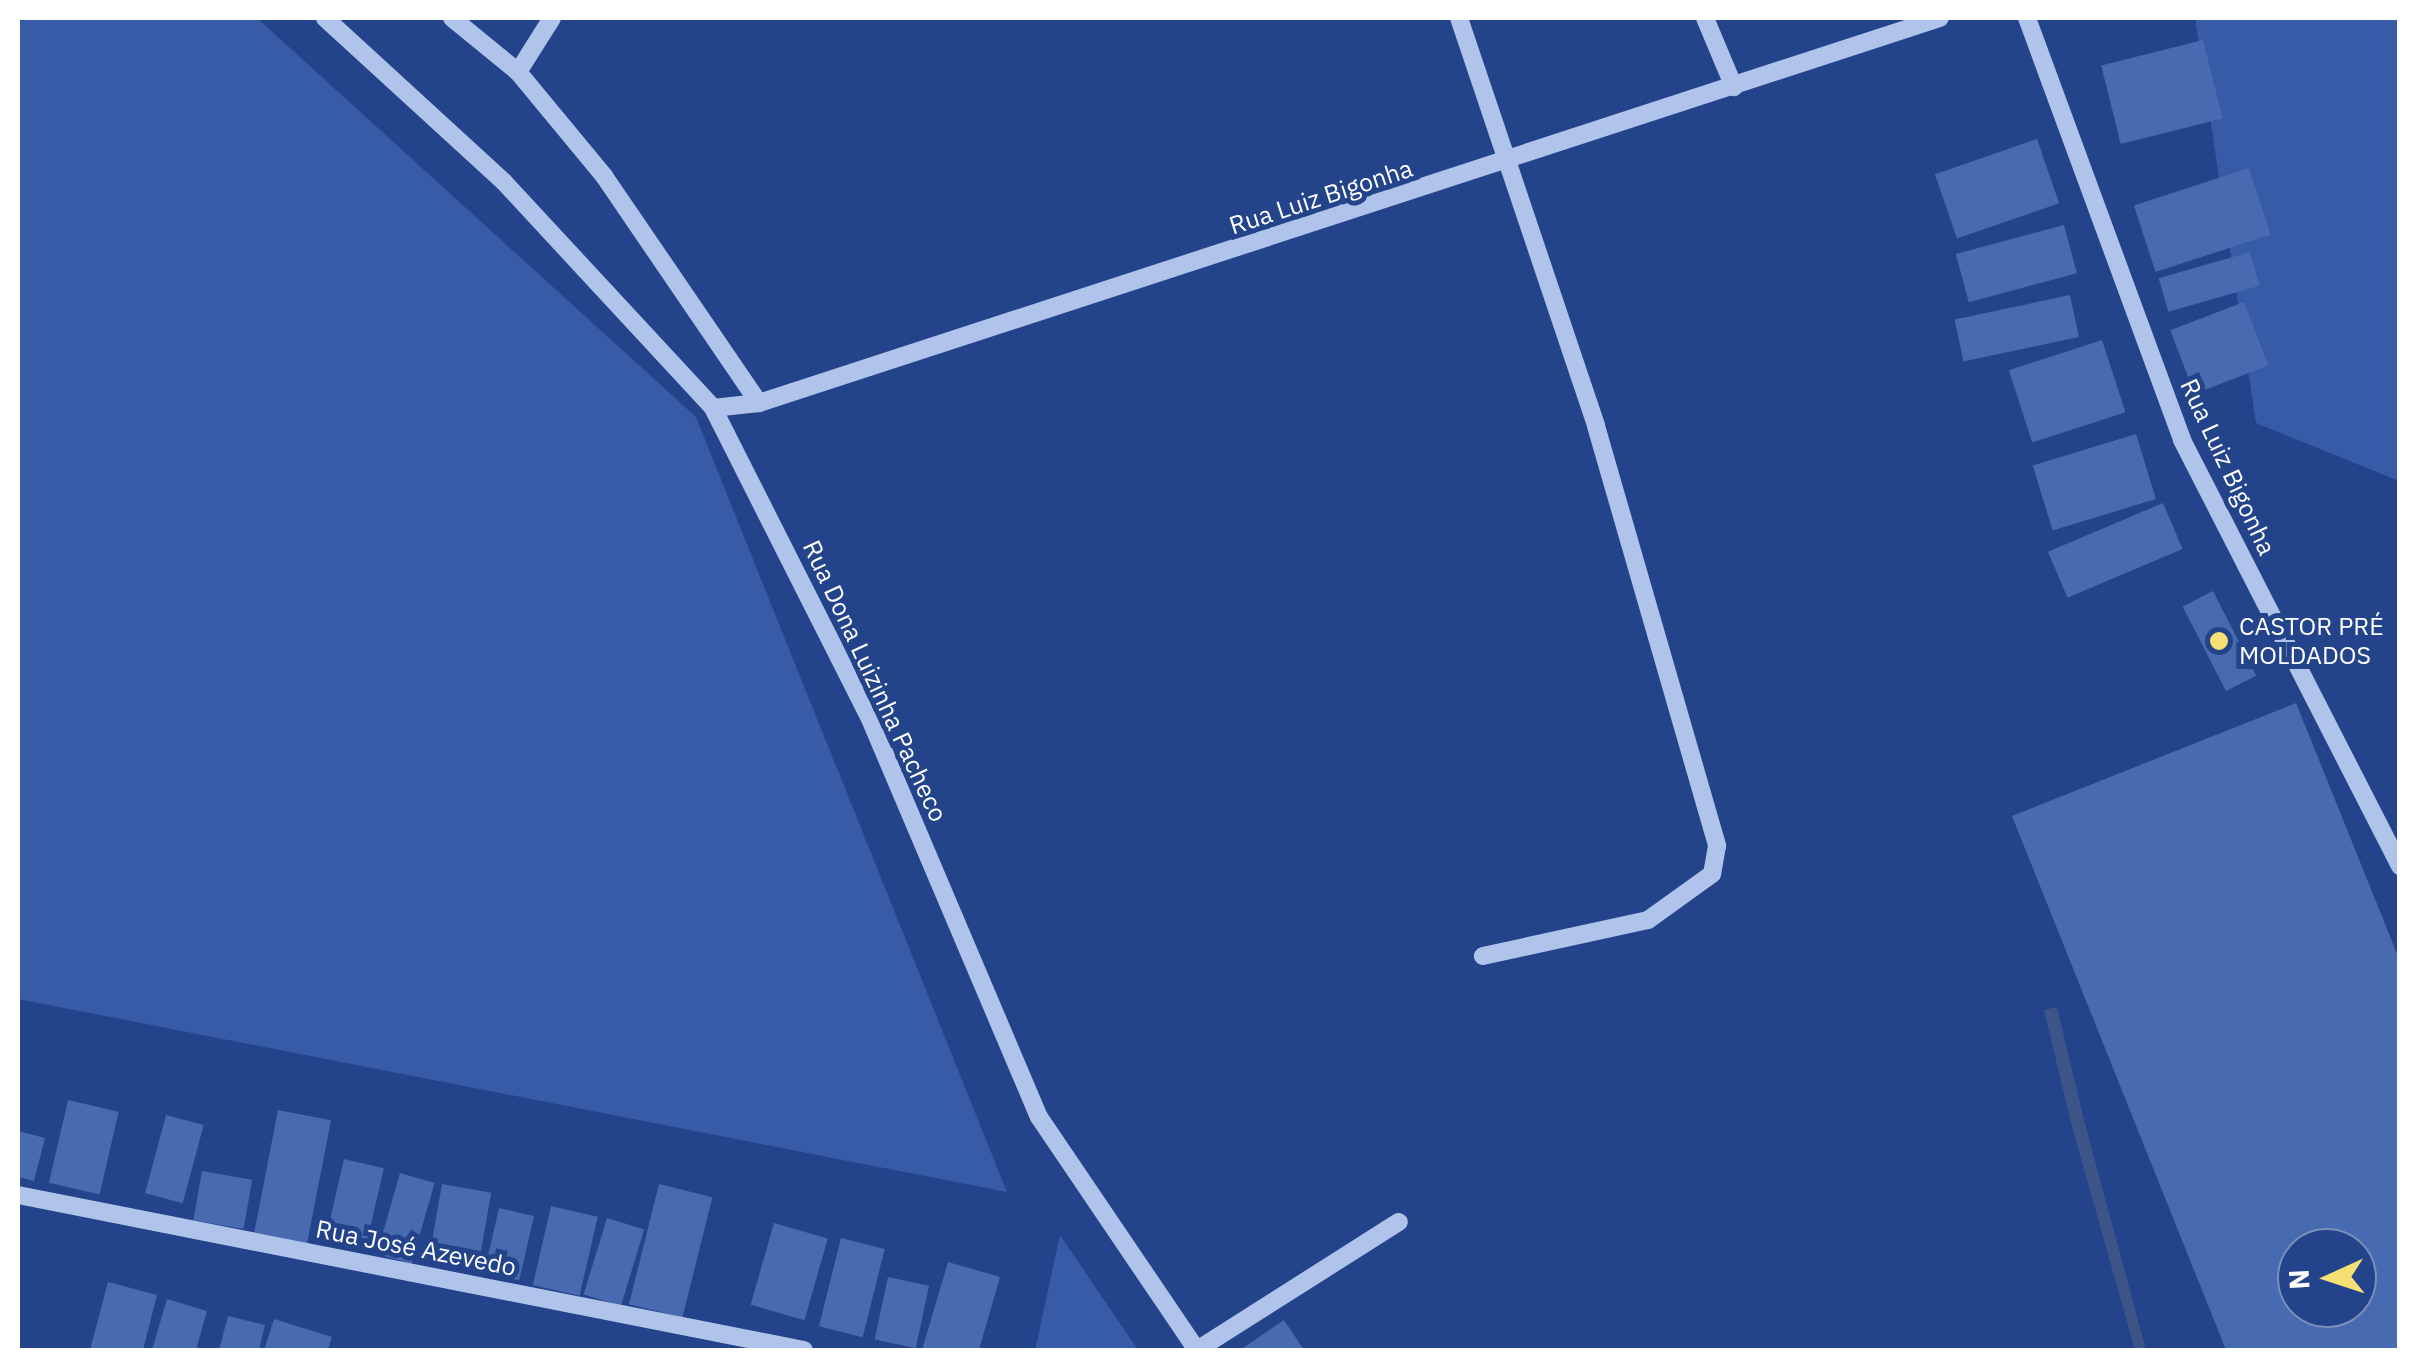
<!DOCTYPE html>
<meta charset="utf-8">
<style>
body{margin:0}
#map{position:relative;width:2417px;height:1368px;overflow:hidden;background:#23438b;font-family:"IBM Plex Sans",sans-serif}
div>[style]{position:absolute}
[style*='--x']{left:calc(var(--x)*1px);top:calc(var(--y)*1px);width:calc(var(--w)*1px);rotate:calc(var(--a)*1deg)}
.green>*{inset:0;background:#375ba7}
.water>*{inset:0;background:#3c5488}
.building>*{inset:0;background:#476ab0;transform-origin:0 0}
.minor>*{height:18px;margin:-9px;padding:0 9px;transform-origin:9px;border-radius:9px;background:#b0c3ea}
.dots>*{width:28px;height:28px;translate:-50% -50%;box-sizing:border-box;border:5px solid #23438b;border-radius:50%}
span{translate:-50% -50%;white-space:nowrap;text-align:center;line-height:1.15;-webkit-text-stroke:10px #23438b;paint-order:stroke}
.street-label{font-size:25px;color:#fff}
.poi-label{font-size:25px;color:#fff}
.left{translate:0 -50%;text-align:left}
.frame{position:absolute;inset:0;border:20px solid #fff;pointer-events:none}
.north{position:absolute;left:2277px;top:1228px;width:100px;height:100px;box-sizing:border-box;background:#23438b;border:2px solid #7b8eb9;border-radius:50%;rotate:267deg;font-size:28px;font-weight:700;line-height:40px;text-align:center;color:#fff}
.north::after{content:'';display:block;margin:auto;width:35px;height:45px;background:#f6e073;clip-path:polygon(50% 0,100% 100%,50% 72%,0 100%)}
</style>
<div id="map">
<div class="green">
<div style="clip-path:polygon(18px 18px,257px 18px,696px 417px,1007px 1192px,18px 999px)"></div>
<div style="clip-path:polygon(2195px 18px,2399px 18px,2399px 481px,2256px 423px)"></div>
<div style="clip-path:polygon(1060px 1235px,1138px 1350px,1035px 1350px)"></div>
</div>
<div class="water">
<div style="clip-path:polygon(2057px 1007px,2084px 1120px,2146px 1350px,2135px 1350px,2071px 1123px,2044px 1010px)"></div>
</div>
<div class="building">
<div style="left:2203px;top:40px;width:81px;height:105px;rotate:76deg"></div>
<div style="left:2037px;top:139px;width:68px;height:108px;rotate:71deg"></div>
<div style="left:2249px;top:168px;width:70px;height:121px;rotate:72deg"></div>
<div style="left:2064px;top:225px;width:50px;height:112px;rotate:75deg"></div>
<div style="left:2250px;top:252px;width:35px;height:95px;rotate:74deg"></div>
<div style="left:2070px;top:295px;width:43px;height:118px;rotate:78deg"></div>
<div style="left:2244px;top:302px;width:68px;height:79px;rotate:69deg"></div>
<div style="left:2102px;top:340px;width:76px;height:98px;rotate:72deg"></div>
<div style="left:2136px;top:434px;width:68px;height:108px;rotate:73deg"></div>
<div style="left:2163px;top:503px;width:50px;height:125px;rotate:67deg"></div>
<div style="left:2213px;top:591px;width:95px;height:34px;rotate:63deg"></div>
<div style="clip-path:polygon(evenodd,2296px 703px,2400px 961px,2400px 1350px,2226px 1350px,2012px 816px,2296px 703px,2297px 1248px,2357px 1248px,2357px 1308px,2297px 1308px,2297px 1248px)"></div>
<div style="left:68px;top:1100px;width:52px;height:85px;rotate:13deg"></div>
<div style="left:278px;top:1110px;width:54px;height:126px;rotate:11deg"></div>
<div style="left:166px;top:1115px;width:39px;height:81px;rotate:15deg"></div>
<div style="clip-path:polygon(18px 1131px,45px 1138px,34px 1181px,18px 1177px)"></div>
<div style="left:344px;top:1159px;width:41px;height:84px;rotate:13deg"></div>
<div style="left:202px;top:1171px;width:51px;height:50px;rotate:10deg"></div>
<div style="left:400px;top:1173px;width:36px;height:84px;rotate:16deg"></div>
<div style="left:442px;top:1184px;width:50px;height:78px;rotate:10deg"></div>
<div style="left:659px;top:1184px;width:55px;height:124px;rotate:14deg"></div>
<div style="left:551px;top:1206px;width:48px;height:81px;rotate:13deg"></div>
<div style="left:499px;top:1208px;width:36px;height:66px;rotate:13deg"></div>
<div style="left:607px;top:1218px;width:39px;height:80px;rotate:17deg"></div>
<div style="left:774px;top:1223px;width:56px;height:85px;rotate:16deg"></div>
<div style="left:841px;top:1238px;width:45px;height:91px;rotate:14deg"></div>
<div style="clip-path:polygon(948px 1262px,1000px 1277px,979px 1350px,922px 1350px)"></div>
<div style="left:888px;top:1277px;width:42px;height:64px;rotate:12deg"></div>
<div style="clip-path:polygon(108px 1282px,157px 1295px,143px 1350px,90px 1350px)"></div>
<div style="clip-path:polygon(167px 1299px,207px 1311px,196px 1350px,152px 1350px)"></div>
<div style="clip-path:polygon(228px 1316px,265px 1325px,259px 1350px,219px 1350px)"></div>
<div style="clip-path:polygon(274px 1319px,332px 1337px,328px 1350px,264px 1350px)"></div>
<div style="clip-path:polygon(1284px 1320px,1304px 1350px,1240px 1350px)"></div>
</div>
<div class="minor">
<div style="--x:325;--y:18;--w:243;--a:42.5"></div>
<div style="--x:504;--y:182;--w:308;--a:47.2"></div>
<div style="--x:713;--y:408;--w:348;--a:63.2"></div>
<div style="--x:870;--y:719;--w:432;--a:67"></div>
<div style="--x:1039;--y:1117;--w:282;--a:55.9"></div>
<div style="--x:452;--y:18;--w:85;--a:39.3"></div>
<div style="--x:518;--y:72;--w:135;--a:50.4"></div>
<div style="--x:604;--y:176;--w:275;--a:55.7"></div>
<div style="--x:1459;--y:18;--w:430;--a:71.4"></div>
<div style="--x:1596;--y:426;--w:437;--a:73.9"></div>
<div style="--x:1717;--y:846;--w:28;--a:100"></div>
<div style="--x:1712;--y:874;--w:79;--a:144.3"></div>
<div style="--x:1648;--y:920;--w:169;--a:167.7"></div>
<div style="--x:1705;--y:18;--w:75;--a:67.2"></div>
<div style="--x:2027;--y:18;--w:450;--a:69.8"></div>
<div style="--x:2182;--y:440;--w:479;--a:62.9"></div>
<div style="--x:518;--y:72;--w:64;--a:-57.8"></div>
<div style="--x:713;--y:408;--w:46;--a:-6.2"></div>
<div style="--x:759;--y:403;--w:1242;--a:-18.06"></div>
<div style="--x:18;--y:1195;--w:801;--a:11.16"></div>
<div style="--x:1197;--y:1350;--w:239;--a:-32.4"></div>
</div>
<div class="dots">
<div style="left:2219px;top:641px;background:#f6e073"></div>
</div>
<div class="street-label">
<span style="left:1321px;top:197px;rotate:-18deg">Rua Luiz Bigonha</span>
<span style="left:2228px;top:467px;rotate:65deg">Rua Luiz Bigonha</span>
<span style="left:875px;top:681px;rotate:65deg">Rua Dona Luizinha Pacheco</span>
<span style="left:416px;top:1248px;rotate:11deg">Rua José Azevedo</span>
</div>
<div class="poi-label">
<span class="left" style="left:2239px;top:641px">CASTOR PRÉ<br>MOLDADOS</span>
</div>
<div class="frame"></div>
<div class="north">N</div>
</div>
